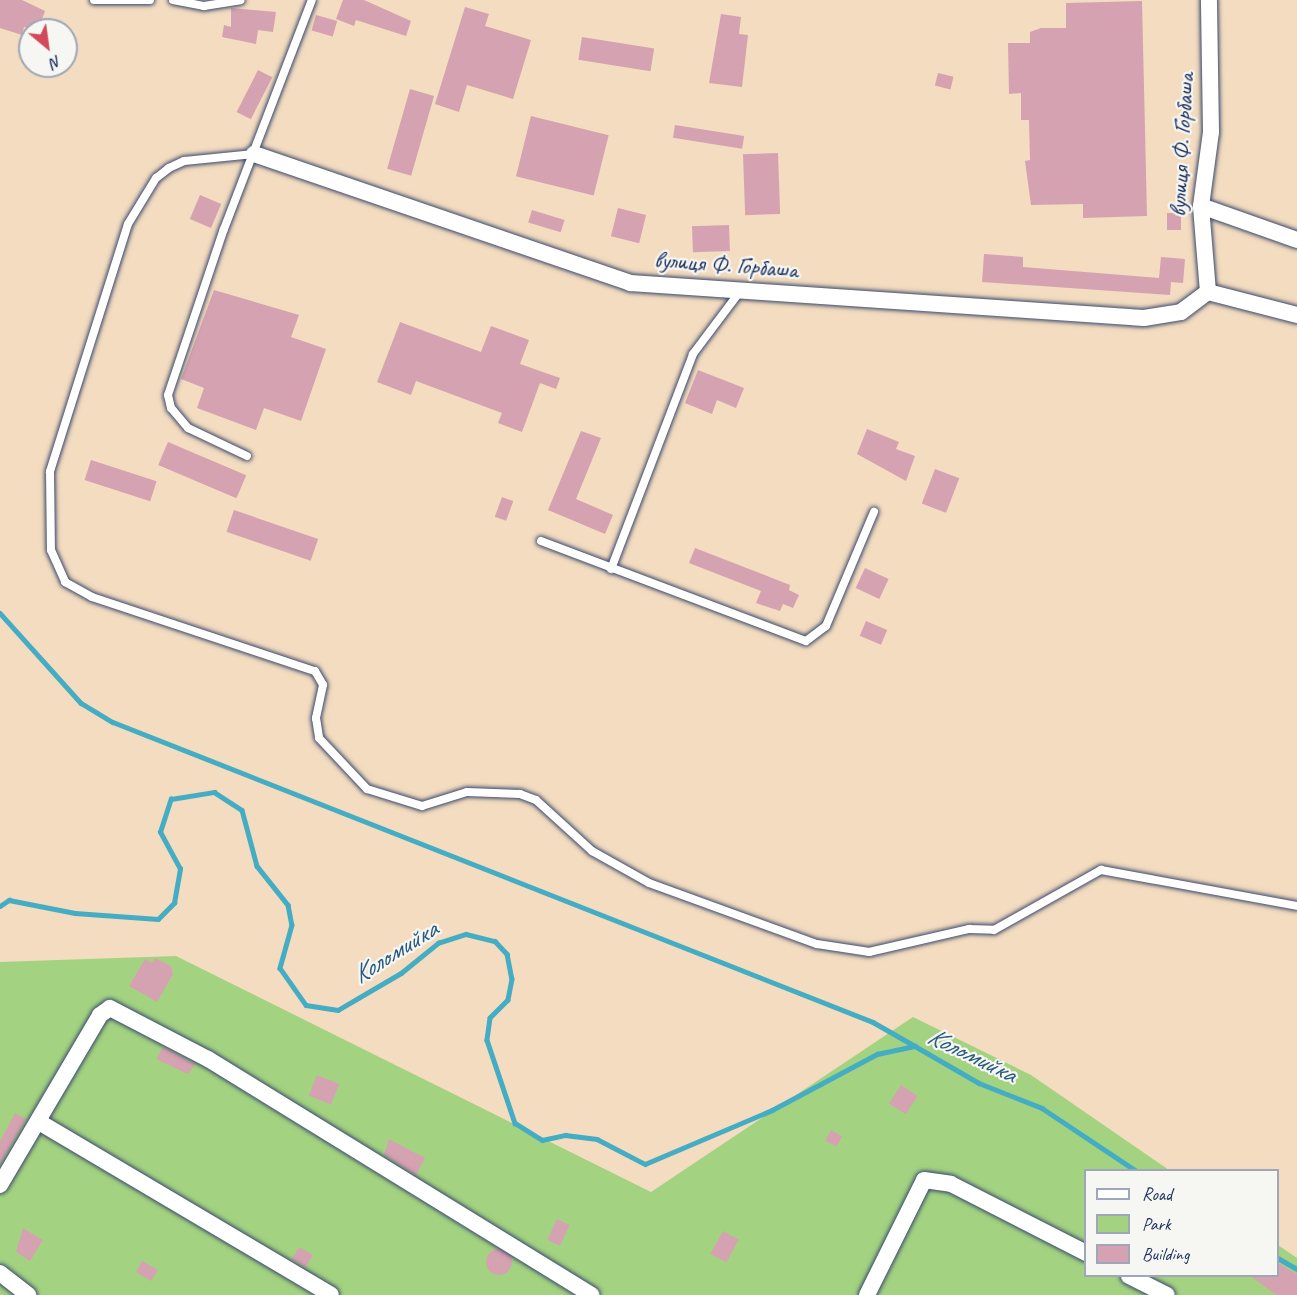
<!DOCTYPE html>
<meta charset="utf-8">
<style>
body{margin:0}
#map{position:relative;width:1297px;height:1295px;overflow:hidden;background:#f3dcbf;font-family:Caveat,sans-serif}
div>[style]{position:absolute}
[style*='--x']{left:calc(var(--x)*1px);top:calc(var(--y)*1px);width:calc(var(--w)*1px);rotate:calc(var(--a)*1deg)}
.green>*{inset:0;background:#a3d381}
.stream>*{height:4.5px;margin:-2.25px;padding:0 2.25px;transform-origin:2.25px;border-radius:2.25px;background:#44adc4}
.building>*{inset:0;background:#d5a2b1;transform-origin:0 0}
.round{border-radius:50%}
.roads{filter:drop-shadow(0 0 2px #3b496d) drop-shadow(0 0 2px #3b496d)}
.service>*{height:8px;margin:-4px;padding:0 4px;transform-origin:4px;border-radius:4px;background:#fff}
.minor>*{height:16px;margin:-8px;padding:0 8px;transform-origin:8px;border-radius:8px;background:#fff}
span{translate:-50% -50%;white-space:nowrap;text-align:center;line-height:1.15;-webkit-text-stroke:4.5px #f6f6f2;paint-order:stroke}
.street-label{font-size:24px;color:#1b2f5e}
.water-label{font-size:26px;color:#295b82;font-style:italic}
.legend{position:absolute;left:1084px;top:1169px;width:195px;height:108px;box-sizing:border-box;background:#f6f6f2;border:2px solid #9ea6b7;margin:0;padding:8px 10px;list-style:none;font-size:18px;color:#1b2f5e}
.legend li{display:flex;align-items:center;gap:12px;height:30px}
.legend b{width:30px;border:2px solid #9ea6b7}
.north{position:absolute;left:18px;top:18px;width:60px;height:60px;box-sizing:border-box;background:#f6f6f2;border:2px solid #9ea6b7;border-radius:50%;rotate:151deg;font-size:16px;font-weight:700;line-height:24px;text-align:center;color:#1b2f5e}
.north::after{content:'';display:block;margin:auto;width:21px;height:27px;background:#d1495b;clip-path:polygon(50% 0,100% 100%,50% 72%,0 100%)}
</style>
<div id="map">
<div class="green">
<div style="clip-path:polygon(176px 956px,651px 1192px,913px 1017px,1031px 1075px,1169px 1170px,1086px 1170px,1086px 1276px,1278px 1276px,1278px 1245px,1297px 1258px,1297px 1295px,0 1295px,0 962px)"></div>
</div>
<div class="stream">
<div style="--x:0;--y:613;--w:121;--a:48"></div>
<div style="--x:81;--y:703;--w:37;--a:31"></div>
<div style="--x:113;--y:722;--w:817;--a:21.54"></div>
<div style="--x:873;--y:1022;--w:48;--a:29.7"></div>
<div style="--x:0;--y:906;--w:11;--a:-34"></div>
<div style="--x:9;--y:900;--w:67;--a:11.1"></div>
<div style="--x:75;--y:913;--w:83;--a:4.1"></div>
<div style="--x:158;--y:919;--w:23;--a:-45"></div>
<div style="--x:174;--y:903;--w:35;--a:-80"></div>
<div style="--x:180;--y:869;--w:42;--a:-118.4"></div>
<div style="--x:160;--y:832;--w:35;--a:-72"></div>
<div style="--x:171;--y:799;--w:44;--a:-9.2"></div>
<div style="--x:214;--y:792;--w:33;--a:33"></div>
<div style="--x:242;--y:810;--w:58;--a:75"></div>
<div style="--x:257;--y:866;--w:50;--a:51.5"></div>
<div style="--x:288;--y:905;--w:20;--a:79"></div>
<div style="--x:292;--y:925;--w:45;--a:105.6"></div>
<div style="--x:280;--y:968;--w:45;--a:54.9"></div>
<div style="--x:306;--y:1005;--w:32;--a:9"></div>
<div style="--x:338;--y:1010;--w:73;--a:-30.4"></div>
<div style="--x:401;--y:973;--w:48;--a:-39"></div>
<div style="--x:438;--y:943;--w:29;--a:-18"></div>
<div style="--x:466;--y:934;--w:30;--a:14"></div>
<div style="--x:495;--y:941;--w:18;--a:47"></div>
<div style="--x:507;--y:954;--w:25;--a:79"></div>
<div style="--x:512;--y:979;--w:21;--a:101"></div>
<div style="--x:508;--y:1000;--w:25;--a:135"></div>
<div style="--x:490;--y:1018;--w:22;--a:98"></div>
<div style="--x:487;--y:1040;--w:88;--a:71.4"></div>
<div style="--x:515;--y:1123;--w:32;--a:32"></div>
<div style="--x:542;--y:1140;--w:24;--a:-12"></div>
<div style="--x:565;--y:1135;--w:32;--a:7"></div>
<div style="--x:597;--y:1139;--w:54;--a:27.5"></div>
<div style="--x:645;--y:1164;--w:138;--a:-23"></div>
<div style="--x:772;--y:1110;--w:119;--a:-28.1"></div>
<div style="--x:877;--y:1054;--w:39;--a:-12"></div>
<div style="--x:915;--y:1046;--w:74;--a:30"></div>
<div style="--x:979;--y:1083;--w:68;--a:21.6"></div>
<div style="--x:1042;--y:1108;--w:112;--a:33.7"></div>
<div style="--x:1278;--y:1258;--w:22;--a:30"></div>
</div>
<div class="building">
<div style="clip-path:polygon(0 0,22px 0,45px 11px,38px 30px,24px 27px,22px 35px,0 28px)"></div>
<div style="clip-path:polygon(343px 0,364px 0,411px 21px,406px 36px,356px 20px,354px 26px,336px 19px)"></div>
<div style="clip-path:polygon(1142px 1px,1147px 216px,1083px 218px,1083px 204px,1031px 205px,1025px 161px,1030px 160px,1029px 120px,1021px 120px,1021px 93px,1009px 94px,1008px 43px,1030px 43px,1030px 32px,1041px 28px,1066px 28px,1066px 3px)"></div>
<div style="clip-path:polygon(465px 7px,489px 14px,485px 26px,531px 40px,513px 99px,467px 85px,459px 112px,435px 104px)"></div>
<div style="clip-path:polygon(231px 8px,276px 12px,273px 32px,258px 30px,256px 44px,222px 37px,224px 25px,231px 27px)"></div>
<div style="clip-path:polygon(721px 14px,741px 17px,739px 34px,748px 35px,742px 87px,709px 83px)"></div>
<div style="left:316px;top:15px;width:22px;height:16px;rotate:16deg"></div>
<div style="left:582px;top:37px;width:73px;height:23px;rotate:9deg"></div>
<div style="left:258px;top:70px;width:16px;height:47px;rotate:27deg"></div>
<div style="left:938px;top:73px;width:16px;height:13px;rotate:14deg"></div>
<div style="left:410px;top:89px;width:25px;height:83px;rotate:16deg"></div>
<div style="left:531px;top:116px;width:80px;height:62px;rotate:14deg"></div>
<div style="left:675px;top:125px;width:70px;height:13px;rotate:9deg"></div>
<div style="left:778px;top:153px;width:61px;height:35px;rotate:88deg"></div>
<div style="left:200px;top:195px;width:23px;height:26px;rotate:23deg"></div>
<div style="left:618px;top:208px;width:29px;height:29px;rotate:14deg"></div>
<div style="left:532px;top:210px;width:34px;height:13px;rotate:17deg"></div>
<div style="left:1167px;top:213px;width:14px;height:17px"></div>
<div style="left:729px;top:225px;width:26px;height:37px;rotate:88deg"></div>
<div style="clip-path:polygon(984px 254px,1023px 257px,1023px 267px,1159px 278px,1161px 257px,1185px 259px,1183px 283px,1171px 282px,1170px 295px,982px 282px)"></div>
<div style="clip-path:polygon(214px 290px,299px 315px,291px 337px,326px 349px,301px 421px,264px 408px,256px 430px,197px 408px,204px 388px,181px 379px)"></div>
<div style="clip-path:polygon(400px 322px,481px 352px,491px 326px,529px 340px,520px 364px,560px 378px,556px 389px,540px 383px,522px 432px,498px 423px,502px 413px,416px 381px,411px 395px,377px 382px)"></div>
<div style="clip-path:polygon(698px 370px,744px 388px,736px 408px,717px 400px,712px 414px,685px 403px)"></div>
<div style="clip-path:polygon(867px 429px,899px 442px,896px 449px,915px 456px,906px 481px,857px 454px)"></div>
<div style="clip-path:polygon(581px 431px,601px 438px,576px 499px,613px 515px,605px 534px,548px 510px)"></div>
<div style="left:168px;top:442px;width:85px;height:25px;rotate:23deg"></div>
<div style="left:91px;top:460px;width:69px;height:21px;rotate:18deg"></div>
<div style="left:935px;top:469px;width:26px;height:37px;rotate:21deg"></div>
<div style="left:502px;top:497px;width:12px;height:21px;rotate:20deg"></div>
<div style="left:234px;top:510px;width:89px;height:23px;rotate:19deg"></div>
<div style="clip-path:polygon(695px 548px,790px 585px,789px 590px,799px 595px,793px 608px,783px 604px,780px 611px,756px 603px,761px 591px,689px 563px)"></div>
<div style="left:865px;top:568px;width:26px;height:22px;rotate:25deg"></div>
<div style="left:866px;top:621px;width:23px;height:16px;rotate:23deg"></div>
<div style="clip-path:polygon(155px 958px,171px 966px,173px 974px,157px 1002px,129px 986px,145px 959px,152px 963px)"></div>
<div style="clip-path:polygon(163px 1047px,195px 1064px,188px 1074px,156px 1059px)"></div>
<div style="left:317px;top:1075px;width:24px;height:22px;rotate:22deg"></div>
<div style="left:901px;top:1085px;width:20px;height:22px;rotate:33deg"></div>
<div style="clip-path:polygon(15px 1113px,26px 1119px,0 1164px,0 1141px)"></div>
<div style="left:831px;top:1130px;width:13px;height:12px;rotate:29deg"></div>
<div style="clip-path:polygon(389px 1139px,425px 1158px,416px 1175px,384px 1155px)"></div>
<div style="left:557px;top:1219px;width:14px;height:23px;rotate:25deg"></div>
<div style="clip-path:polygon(23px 1228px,43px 1240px,30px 1261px,16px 1252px)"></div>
<div style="left:723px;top:1231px;width:18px;height:26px;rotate:29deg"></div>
<div style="left:299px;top:1247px;width:16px;height:14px;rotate:30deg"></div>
<div class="round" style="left:486px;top:1249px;width:26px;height:26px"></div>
<div style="left:142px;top:1261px;width:18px;height:13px;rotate:29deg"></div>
<div style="clip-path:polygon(1278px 1263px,1297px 1274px,1297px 1295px,1276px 1295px,1249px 1275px,1278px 1275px)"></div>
</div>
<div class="roads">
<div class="service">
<div style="--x:94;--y:0;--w:56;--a:0"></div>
<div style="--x:173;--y:0;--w:32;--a:11"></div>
<div style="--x:204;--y:6;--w:37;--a:-9"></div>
<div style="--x:254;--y:154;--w:70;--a:174.3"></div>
<div style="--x:184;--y:161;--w:17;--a:155"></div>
<div style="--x:169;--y:168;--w:16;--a:142"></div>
<div style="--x:156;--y:178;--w:54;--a:121.3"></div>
<div style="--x:128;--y:224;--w:260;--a:107.5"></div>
<div style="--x:50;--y:472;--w:78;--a:89.3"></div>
<div style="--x:51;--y:550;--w:35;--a:66"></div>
<div style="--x:65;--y:582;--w:31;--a:29"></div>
<div style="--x:92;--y:597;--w:235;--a:18.4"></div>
<div style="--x:315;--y:671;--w:16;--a:60"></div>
<div style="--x:323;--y:685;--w:34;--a:102"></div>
<div style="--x:316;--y:718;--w:20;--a:81"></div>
<div style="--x:319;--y:738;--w:70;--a:46.7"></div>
<div style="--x:367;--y:789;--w:58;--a:17.2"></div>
<div style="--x:422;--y:806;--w:47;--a:-17.3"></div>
<div style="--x:467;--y:792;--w:53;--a:2.2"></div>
<div style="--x:520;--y:794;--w:17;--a:21"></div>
<div style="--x:536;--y:800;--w:76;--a:42.3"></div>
<div style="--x:592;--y:851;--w:65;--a:29.3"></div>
<div style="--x:649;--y:883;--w:179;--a:20"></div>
<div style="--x:817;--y:944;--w:53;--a:8.7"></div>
<div style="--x:869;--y:952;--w:103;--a:-13"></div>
<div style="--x:969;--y:929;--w:25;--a:2"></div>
<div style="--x:994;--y:930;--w:123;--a:-29.3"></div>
<div style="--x:1101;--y:870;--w:199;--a:10.4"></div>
<div style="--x:247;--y:456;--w:65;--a:-154.6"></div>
<div style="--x:188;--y:428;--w:26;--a:-130"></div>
<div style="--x:171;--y:408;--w:13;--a:-103"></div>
<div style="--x:168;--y:395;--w:175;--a:-71.4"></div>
<div style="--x:224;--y:229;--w:245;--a:-69"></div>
<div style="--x:541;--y:541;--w:283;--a:20.7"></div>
<div style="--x:806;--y:641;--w:25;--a:-37"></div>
<div style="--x:826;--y:626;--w:124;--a:-67.2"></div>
<div style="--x:611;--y:569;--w:230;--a:-69.1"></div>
<div style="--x:693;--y:354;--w:80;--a:-53.1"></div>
</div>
<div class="minor">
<div style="--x:254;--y:154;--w:398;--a:18.9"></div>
<div style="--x:630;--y:283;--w:515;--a:3.9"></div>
<div style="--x:1144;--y:318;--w:37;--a:-9"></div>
<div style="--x:1181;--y:312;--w:34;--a:-37"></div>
<div style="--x:1208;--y:292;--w:92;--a:14.5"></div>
<div style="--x:1201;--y:206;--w:102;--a:19.5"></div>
<div style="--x:1208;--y:292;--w:86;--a:-94.7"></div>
<div style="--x:1201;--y:206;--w:75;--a:-82.3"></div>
<div style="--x:1211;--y:132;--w:132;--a:-90.9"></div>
<div style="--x:39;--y:1122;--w:339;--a:30.6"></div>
<div style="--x:0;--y:1185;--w:197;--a:-59.5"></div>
<div style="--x:100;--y:1015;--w:12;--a:-35"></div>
<div style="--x:110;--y:1008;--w:110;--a:27.5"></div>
<div style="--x:208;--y:1059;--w:450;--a:31.6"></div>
<div style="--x:0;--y:1273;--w:36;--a:38"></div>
<div style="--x:1129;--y:1276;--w:42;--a:26.6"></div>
<div style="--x:867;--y:1295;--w:128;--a:-63.6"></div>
<div style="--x:924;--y:1180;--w:27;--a:8"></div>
<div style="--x:951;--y:1184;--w:152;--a:27.1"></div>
</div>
</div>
<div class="street-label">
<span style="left:1182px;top:145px;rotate:-87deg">вулиця Ф. Горбаша</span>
<span style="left:726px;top:265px;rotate:4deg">вулиця Ф. Горбаша</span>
</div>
<div class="water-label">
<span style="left:395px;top:952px;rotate:-32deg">Коломийка</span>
<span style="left:972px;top:1055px;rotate:26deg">Коломийка</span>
</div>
<ul class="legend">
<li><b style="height:8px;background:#fff"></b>Road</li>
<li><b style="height:16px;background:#a3d381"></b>Park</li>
<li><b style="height:16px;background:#d5a2b1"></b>Building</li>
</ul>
<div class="north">N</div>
</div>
